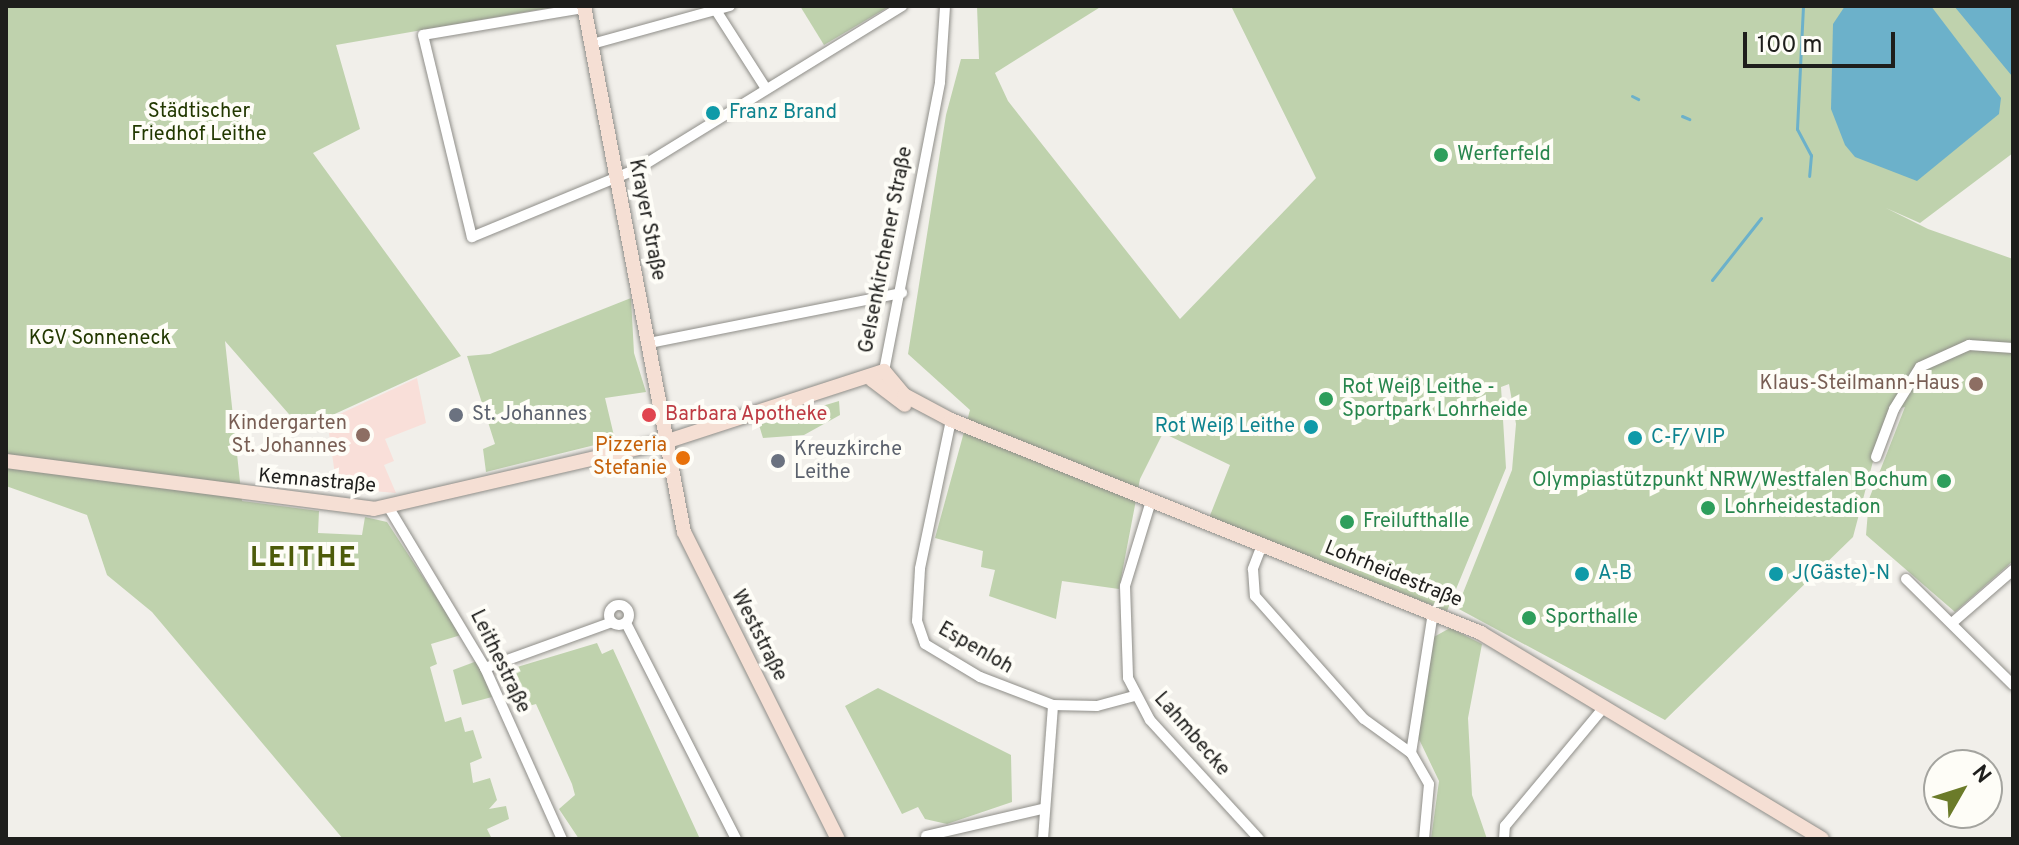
<!DOCTYPE html>
<meta charset="utf-8">
<style>
body{margin:0}
#map{position:relative;width:2019px;height:845px;overflow:hidden;background:#f1efea;font-family:Overpass,sans-serif}
div>[style]{position:absolute}
[style*='--x']{left:calc(var(--x)*1px);top:calc(var(--y)*1px);width:calc(var(--w)*1px);rotate:calc(var(--a)*1deg)}
.education>*{inset:0;background:#f9dfd9}
.green>*{inset:0;background:#bfd2ad}
.water>*{inset:0;background:#6cb1ca}
.stream>*{height:3px;margin:-1.5px;padding:0 1.5px;transform-origin:1.5px;border-radius:1.5px;background:#6cb1ca}
.roads{filter:drop-shadow(0 0 2px #8f8e89) drop-shadow(0 0 2px #8f8e89)}
.street>*{height:10px;margin:-5px;padding:0 5px;transform-origin:5px;border-radius:5px;background:#fff}
.street>.ring{margin:-5px;padding:0;box-sizing:content-box;background:none;border:10px solid #fff;border-radius:50%}
.secondary>*{height:14px;margin:-7px;padding:0 7px;transform-origin:7px;border-radius:7px;background:#f5dfd4}
.dots>*{width:22px;height:22px;translate:-50% -50%;box-sizing:border-box;border:4px solid #fefdf7;border-radius:50%}
span{translate:-50% -50%;white-space:nowrap;text-align:center;line-height:1.15;-webkit-text-stroke:8px #fefdf7;paint-order:stroke}
.park-label{font-size:20px;color:#223800}
.culture-label{font-size:20px;color:#0d838f}
.left{translate:0 -50%;text-align:left}
.right{translate:-100% -50%;text-align:right}
.leisure-label{font-size:20px;color:#27864d}
.street-label{font-size:20px;color:#1e1e1c}
.education-label{font-size:20px;color:#785e54}
.worship-label{font-size:20px;color:#5b616d}
.health-label{font-size:20px;color:#be3a42}
.food-label{font-size:20px;color:#c56008}
.district-label{font-size:28px;color:#4d5b09;font-weight:700;letter-spacing:2px}
.frame{position:absolute;inset:0;border:8px solid #1e1e1c;pointer-events:none}
.north{position:absolute;left:1923px;top:749px;width:80px;height:80px;box-sizing:border-box;background:#fefdf7;border:2px solid #a4a49f;border-radius:50%;rotate:51deg;font-size:22px;font-weight:700;line-height:32px;text-align:center;color:#1e1e1c}
.north::after{content:'';display:block;margin:auto;width:28px;height:36px;background:#6b7b29;clip-path:polygon(50% 0,100% 100%,50% 72%,0 100%)}
.scale{position:absolute;left:1743px;top:32px;width:152px;height:36px;box-sizing:border-box;border:4px solid #1e1e1c;border-top:0;padding-left:10px;font-size:24px;line-height:28px;white-space:nowrap;color:#1e1e1c;-webkit-text-stroke:6px #fefdf7;paint-order:stroke}
</style>
<div id="map">
<div class="education">
<div style="clip-path:polygon(417px 378px,426px 423px,385px 439px,394px 461px,384px 465px,396px 493px,337px 488px,327px 420px)"></div>
</div>
<div class="green">
<div style="clip-path:polygon(6px 6px,560px 6px,336px 45px,360px 129px,313px 153px,461px 356px,302px 429px,225px 341px,242px 501px,319px 511px,318px 533px,362px 535px,365px 517px,387px 522px,461px 635px,431px 644px,437px 664px,430px 667px,445px 722px,461px 717px,465px 732px,473px 730px,482px 758px,470px 763px,473px 783px,490px 778px,497px 800px,489px 809px,506px 806px,509px 819px,487px 829px,492px 839px,343px 839px,152px 612px,107px 575px,87px 515px,6px 486px)"></div>
<div style="clip-path:polygon(800px 6px,890px 6px,824px 45px)"></div>
<div style="clip-path:polygon(977px 6px,1102px 6px,995px 73px,1008px 101px,1180px 319px,1316px 178px,1231px 6px,2013px 6px,2013px 153px,1920px 223px,1886px 208px,1928px 229px,2013px 259px,2013px 346px,1954px 347px,1930px 357px,1881px 431px,1853px 537px,1665px 720px,1457px 608px,1512px 470px,1516px 424px,1509px 384px,1501px 387px,1506px 468px,1447px 611px,1209px 518px,1230px 465px,1163px 433px,1140px 479px,1119px 589px,1062px 581px,1056px 619px,989px 596px,995px 570px,981px 567px,983px 551px,935px 538px,970px 410px,908px 354px,946px 115px,961px 59px,979px 59px)"></div>
<div style="clip-path:polygon(631px 298px,634px 353px,646px 392px,605px 398px,615px 440px,486px 472px,483px 449px,495px 444px,467px 356px,490px 354px)"></div>
<div style="clip-path:polygon(1970px 347px,2013px 351px,2013px 561px,1955px 612px,1866px 535px,1869px 499px,1905px 407px,1896px 409px,1923px 369px)"></div>
<div style="clip-path:polygon(839px 401px,840px 415px,804px 435px,763px 438px,759px 425px)"></div>
<div style="clip-path:polygon(1450px 628px,1482px 644px,1468px 718px,1472px 795px,1487px 839px,1431px 839px,1439px 781px,1418px 737px,1432px 638px)"></div>
<div style="clip-path:polygon(597px 643px,602px 654px,613px 649px,700px 839px,579px 839px,559px 809px,575px 795px,572px 784px,536px 704px,518px 709px,504px 671px)"></div>
<div style="clip-path:polygon(477px 661px,492px 697px,462px 705px,453px 670px)"></div>
<div style="clip-path:polygon(878px 688px,1011px 755px,1012px 802px,947px 824px,925px 819px,918px 807px,902px 814px,845px 706px)"></div>
</div>
<div class="water">
<div style="clip-path:polygon(1845px 6px,1931px 6px,2001px 98px,1999px 114px,1917px 181px,1855px 157px,1845px 145px,1831px 109px,1833px 24px)"></div>
<div style="clip-path:polygon(1954px 6px,2013px 6px,2013px 78px,2012px 76px)"></div>
</div>
<div class="stream">
<div style="--x:1803;--y:6;--w:123;--a:92.8"></div>
<div style="--x:1797;--y:129;--w:30;--a:62"></div>
<div style="--x:1811;--y:155;--w:21;--a:95"></div>
<div style="--x:1632;--y:96;--w:7;--a:27"></div>
<div style="--x:1682;--y:116;--w:8;--a:23"></div>
<div style="--x:1712;--y:280;--w:79;--a:-51.7"></div>
</div>
<div class="roads">
<div class="street">
<div style="--x:584;--y:8;--w:163;--a:170.5"></div>
<div style="--x:423;--y:35;--w:208;--a:76.4"></div>
<div style="--x:472;--y:237;--w:181;--a:-22.4"></div>
<div style="--x:639;--y:168;--w:309;--a:-31.6"></div>
<div style="--x:717;--y:12;--w:89;--a:57.4"></div>
<div style="--x:592;--y:44;--w:143;--a:-15.4"></div>
<div style="--x:649;--y:343;--w:258;--a:-11.2"></div>
<div style="--x:884;--y:371;--w:294;--a:-79"></div>
<div style="--x:940;--y:82;--w:76;--a:-86.2"></div>
<div style="--x:951;--y:420;--w:152;--a:101.8"></div>
<div style="--x:920;--y:569;--w:52;--a:93.3"></div>
<div style="--x:917;--y:621;--w:24;--a:71"></div>
<div style="--x:925;--y:644;--w:64;--a:31"></div>
<div style="--x:980;--y:677;--w:78;--a:21"></div>
<div style="--x:1053;--y:705;--w:44;--a:1.3"></div>
<div style="--x:1097;--y:706;--w:38;--a:-15"></div>
<div style="--x:1876;--y:457;--w:51;--a:-69.4"></div>
<div style="--x:1894;--y:409;--w:49;--a:-58.2"></div>
<div style="--x:1920;--y:367;--w:54;--a:-24.2"></div>
<div style="--x:1969;--y:345;--w:44;--a:3.9"></div>
<div style="--x:1151;--y:501;--w:89;--a:107"></div>
<div style="--x:1125;--y:586;--w:92;--a:88.1"></div>
<div style="--x:1128;--y:678;--w:47;--a:62.4"></div>
<div style="--x:1150;--y:720;--w:161;--a:47.5"></div>
<div style="--x:389;--y:508;--w:187;--a:59"></div>
<div style="--x:485;--y:668;--w:188;--a:65.8"></div>
<div style="--x:1262;--y:545;--w:26;--a:111"></div>
<div style="--x:1253;--y:569;--w:27;--a:86"></div>
<div style="--x:1255;--y:596;--w:164;--a:48.5"></div>
<div style="--x:1364;--y:719;--w:58;--a:35.9"></div>
<div style="--x:1906;--y:579;--w:151;--a:44.7"></div>
<div class="ring" style="left:609px;top:605px;width:10px;height:10px"></div>
<div style="--x:626;--y:623;--w:242;--a:63"></div>
<div style="--x:1952;--y:623;--w:81;--a:-41"></div>
<div style="--x:485;--y:668;--w:135;--a:-19.9"></div>
<div style="--x:926;--y:836;--w:119;--a:-13.1"></div>
<div style="--x:1043;--y:839;--w:134;--a:-85.7"></div>
<div style="--x:1424;--y:839;--w:55;--a:-84.8"></div>
<div style="--x:1429;--y:784;--w:36;--a:-120"></div>
<div style="--x:1411;--y:753;--w:143;--a:-81.1"></div>
<div style="--x:1504;--y:839;--w:13;--a:-86"></div>
<div style="--x:1505;--y:826;--w:156;--a:-50.2"></div>
</div>
<div class="secondary">
<div style="--x:584;--y:6;--w:535;--a:79.24"></div>
<div style="--x:684;--y:532;--w:343;--a:63.4"></div>
<div style="--x:872;--y:380;--w:41;--a:37.1"></div>
<div style="--x:6;--y:461;--w:371;--a:7.4"></div>
<div style="--x:374;--y:509;--w:302;--a:-13"></div>
<div style="--x:668;--y:441;--w:227;--a:-18"></div>
<div style="--x:884;--y:371;--w:31;--a:50"></div>
<div style="--x:904;--y:395;--w:53;--a:28"></div>
<div style="--x:951;--y:420;--w:571;--a:21.89"></div>
<div style="--x:1481;--y:633;--w:398;--a:31.1"></div>
</div>
</div>
<div class="dots">
<div style="left:713px;top:113px;background:#0f9aa8"></div>
<div style="left:1441px;top:155px;background:#2e9e5b"></div>
<div style="left:1976px;top:384px;background:#8d6e63"></div>
<div style="left:1326px;top:399px;background:#2e9e5b"></div>
<div style="left:456px;top:415px;background:#6b7280"></div>
<div style="left:649px;top:415px;background:#e0444e"></div>
<div style="left:1311px;top:427px;background:#0f9aa8"></div>
<div style="left:363px;top:435px;background:#8d6e63"></div>
<div style="left:1635px;top:438px;background:#0f9aa8"></div>
<div style="left:683px;top:458px;background:#e8710a"></div>
<div style="left:778px;top:461px;background:#6b7280"></div>
<div style="left:1944px;top:481px;background:#2e9e5b"></div>
<div style="left:1708px;top:508px;background:#2e9e5b"></div>
<div style="left:1347px;top:522px;background:#2e9e5b"></div>
<div style="left:1582px;top:574px;background:#0f9aa8"></div>
<div style="left:1776px;top:574px;background:#0f9aa8"></div>
<div style="left:1529px;top:618px;background:#2e9e5b"></div>
</div>
<div class="park-label">
<span style="left:199px;top:124px">Städtischer<br>Friedhof Leithe</span>
<span style="left:100px;top:339px">KGV Sonneneck</span>
</div>
<div class="culture-label">
<span class="left" style="left:729px;top:113px">Franz Brand</span>
<span class="right" style="left:1295px;top:427px">Rot Weiß Leithe</span>
<span class="left" style="left:1651px;top:438px">C-F/ VIP</span>
<span class="left" style="left:1598px;top:574px">A-B</span>
<span class="left" style="left:1792px;top:574px">J(Gäste)-N</span>
</div>
<div class="leisure-label">
<span class="left" style="left:1457px;top:155px">Werferfeld</span>
<span class="left" style="left:1342px;top:400px">Rot Weiß Leithe -<br>Sportpark Lohrheide</span>
<span class="right" style="left:1928px;top:481px">Olympiastützpunkt NRW/Westfalen Bochum</span>
<span class="left" style="left:1724px;top:508px">Lohrheidestadion</span>
<span class="left" style="left:1363px;top:522px">Freilufthalle</span>
<span class="left" style="left:1545px;top:618px">Sporthalle</span>
</div>
<div class="street-label">
<span style="left:646px;top:220px;rotate:79deg">Krayer Straße</span>
<span style="left:887px;top:250px;rotate:-79deg">Gelsenkirchener Straße</span>
<span style="left:317px;top:482px;rotate:5deg">Kemnastraße</span>
<span style="left:1393px;top:575px;rotate:22deg">Lohrheidestraße</span>
<span style="left:758px;top:636px;rotate:63deg">Weststraße</span>
<span style="left:975px;top:649px;rotate:30deg">Espenloh</span>
<span style="left:499px;top:662px;rotate:64deg">Leithestraße</span>
<span style="left:1191px;top:735px;rotate:49deg">Lahmbecke</span>
</div>
<div class="education-label">
<span class="right" style="left:1960px;top:384px">Klaus-Steilmann-Haus</span>
<span class="right" style="left:347px;top:436px">Kindergarten<br>St. Johannes</span>
</div>
<div class="worship-label">
<span class="left" style="left:472px;top:415px">St. Johannes</span>
<span class="left" style="left:794px;top:462px">Kreuzkirche<br>Leithe</span>
</div>
<div class="health-label">
<span class="left" style="left:665px;top:415px">Barbara Apotheke</span>
</div>
<div class="food-label">
<span class="right" style="left:667px;top:458px">Pizzeria<br>Stefanie</span>
</div>
<div class="district-label">
<span style="left:304px;top:559px">LEITHE</span>
</div>
<div class="frame"></div>
<div class="north">N</div>
<div class="scale">100 m</div>
</div>
